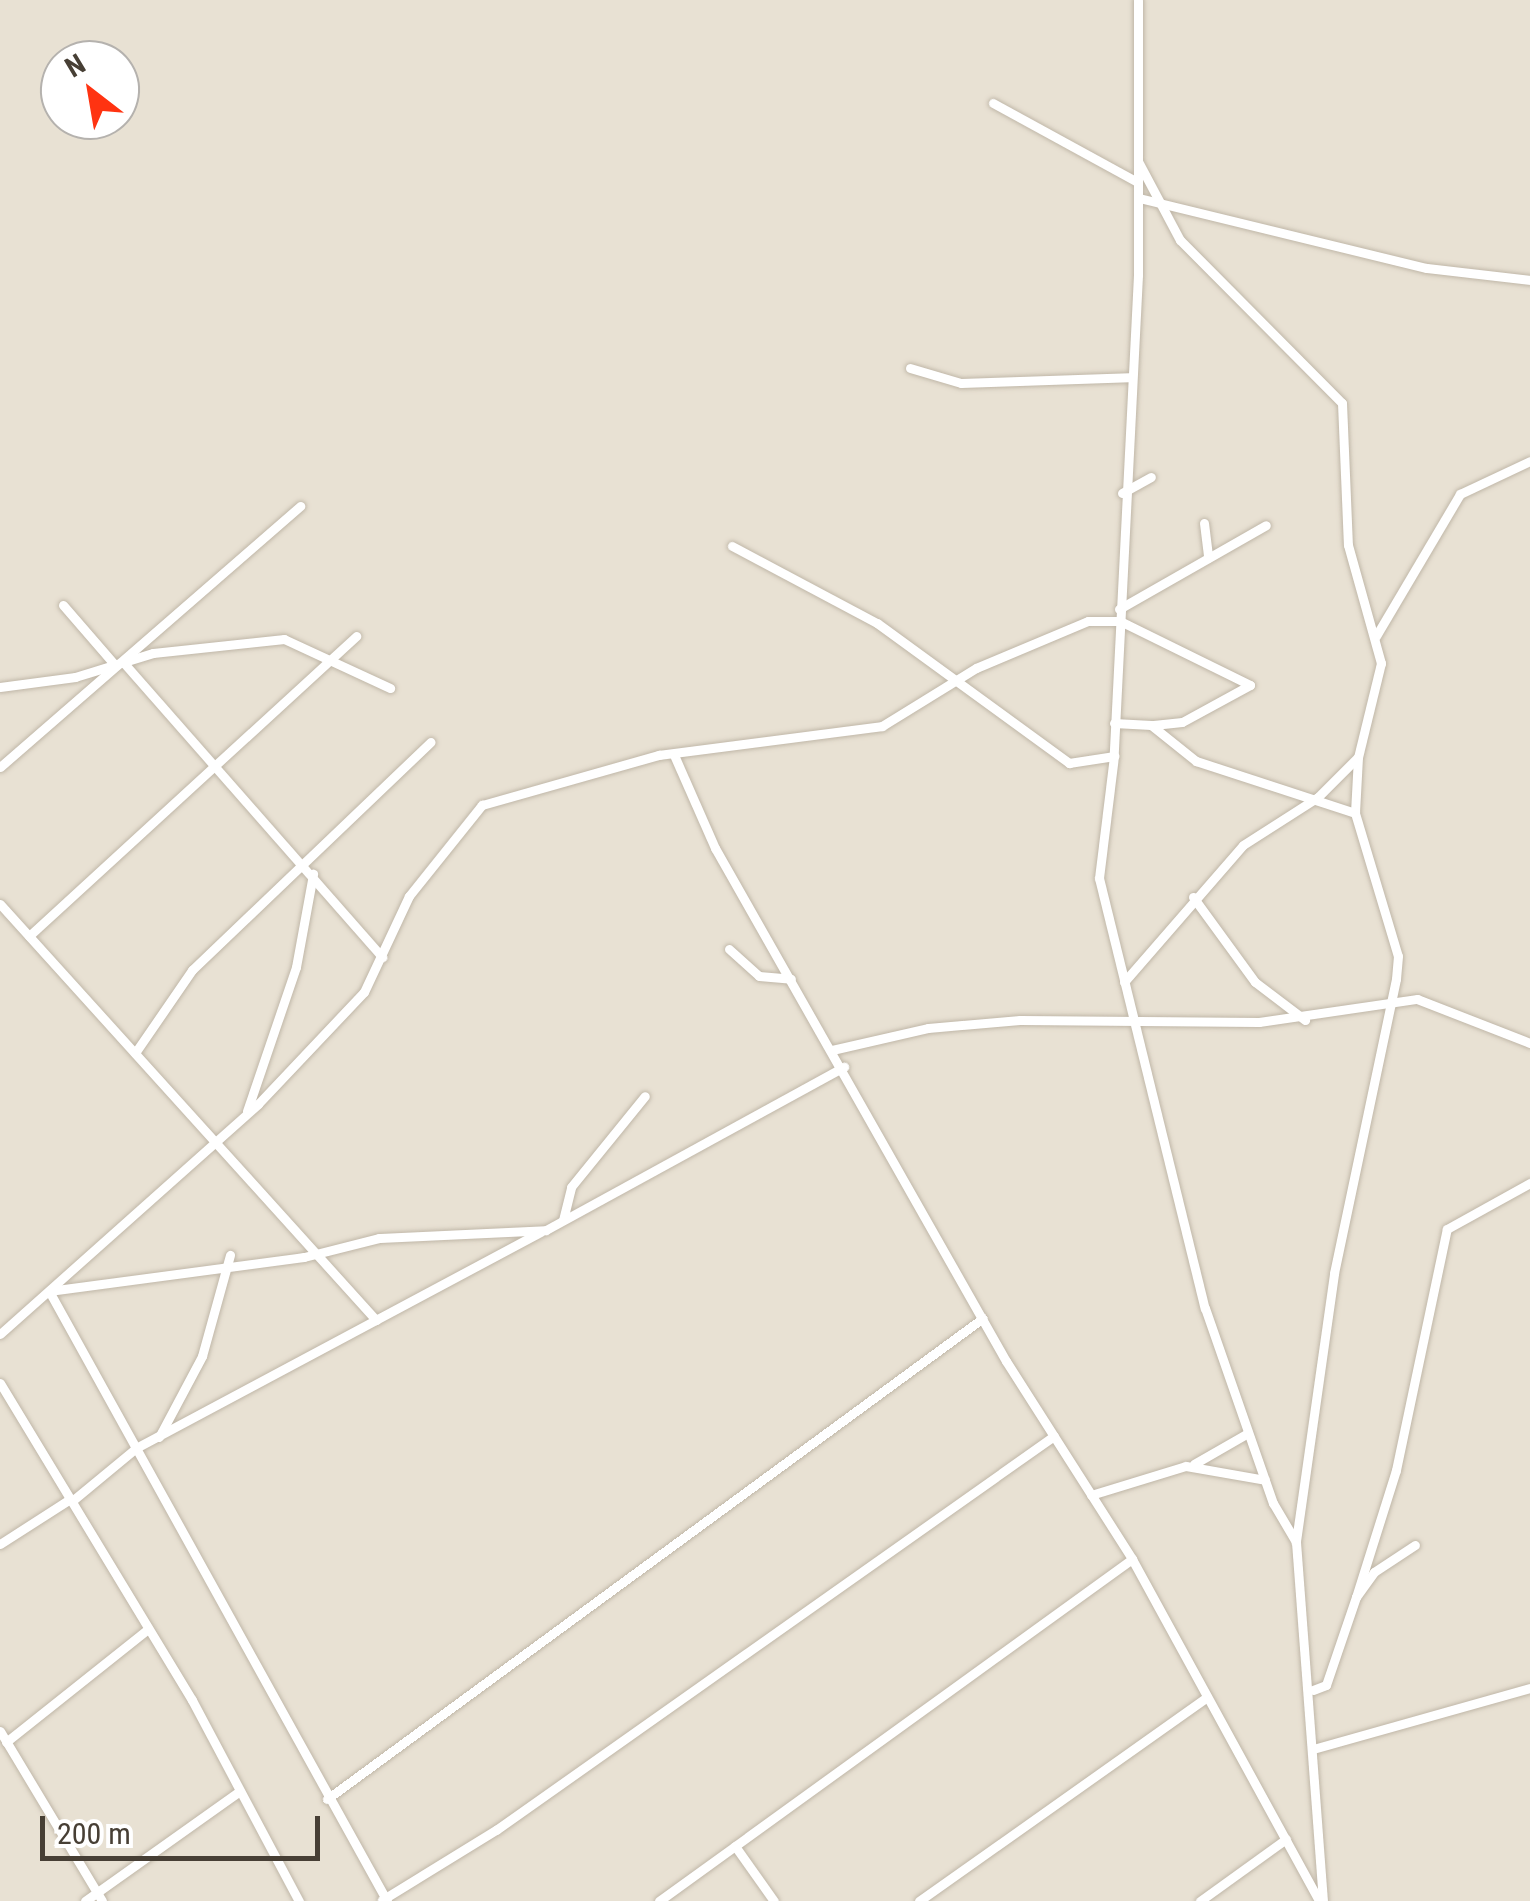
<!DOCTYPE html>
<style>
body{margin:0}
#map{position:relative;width:1530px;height:1901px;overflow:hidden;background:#f4efe6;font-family:"Roboto Condensed",sans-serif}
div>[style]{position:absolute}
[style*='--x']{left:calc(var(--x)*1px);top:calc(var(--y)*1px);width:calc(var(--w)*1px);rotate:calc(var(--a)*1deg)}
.residential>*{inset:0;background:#e8e1d3}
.roads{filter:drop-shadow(0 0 2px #c0b7a8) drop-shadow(0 0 2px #c0b7a8)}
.street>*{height:9px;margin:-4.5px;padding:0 4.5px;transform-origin:4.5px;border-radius:4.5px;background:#fff}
span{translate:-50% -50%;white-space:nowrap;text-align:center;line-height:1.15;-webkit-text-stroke:8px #fff;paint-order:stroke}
.north{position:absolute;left:40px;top:40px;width:100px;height:100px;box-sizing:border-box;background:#fff;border:2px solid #b5b2ae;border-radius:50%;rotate:329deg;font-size:28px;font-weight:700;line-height:40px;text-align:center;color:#473f35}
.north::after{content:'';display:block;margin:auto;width:35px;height:45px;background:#f31;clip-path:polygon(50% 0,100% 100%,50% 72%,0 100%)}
.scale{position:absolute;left:40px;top:1816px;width:280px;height:45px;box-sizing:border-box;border:5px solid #473f35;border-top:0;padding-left:12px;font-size:30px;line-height:35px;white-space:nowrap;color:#473f35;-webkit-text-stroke:8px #fff;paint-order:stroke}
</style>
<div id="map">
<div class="residential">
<div style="clip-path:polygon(evenodd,0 0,1530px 0,1530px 1901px,0 1901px,0 0,60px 60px,120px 60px,120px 120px,60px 120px,60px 60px)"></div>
</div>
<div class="roads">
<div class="street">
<div style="--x:1138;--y:0;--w:275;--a:90"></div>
<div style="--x:1138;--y:275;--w:482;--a:92.9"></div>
<div style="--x:1114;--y:756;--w:123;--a:97"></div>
<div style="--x:1099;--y:878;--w:443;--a:76.2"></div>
<div style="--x:1205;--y:1308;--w:207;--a:70.8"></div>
<div style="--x:1273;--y:1503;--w:45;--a:59.5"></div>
<div style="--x:1296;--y:1542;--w:360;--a:85.7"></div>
<div style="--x:993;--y:103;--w:164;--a:28.7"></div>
<div style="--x:1139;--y:163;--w:87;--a:62"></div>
<div style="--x:1180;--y:240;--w:230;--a:45.2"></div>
<div style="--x:1342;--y:403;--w:142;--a:87.6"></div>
<div style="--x:1348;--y:545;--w:123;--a:74.4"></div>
<div style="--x:1381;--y:663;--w:97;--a:103.7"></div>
<div style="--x:1358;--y:757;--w:56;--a:93.1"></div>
<div style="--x:1355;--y:813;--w:149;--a:73.3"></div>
<div style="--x:1398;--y:956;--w:23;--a:95"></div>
<div style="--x:1396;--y:979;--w:301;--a:101.9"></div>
<div style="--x:1334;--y:1274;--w:271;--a:98.1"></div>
<div style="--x:1139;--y:198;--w:296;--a:13.7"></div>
<div style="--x:1427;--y:268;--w:104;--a:6.6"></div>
<div style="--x:910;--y:368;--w:53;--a:16.4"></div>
<div style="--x:961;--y:383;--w:168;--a:-2"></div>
<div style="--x:1122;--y:493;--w:33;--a:-29"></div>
<div style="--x:1204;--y:523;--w:35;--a:83"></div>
<div style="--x:732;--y:546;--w:164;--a:28"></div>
<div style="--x:877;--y:623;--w:238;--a:36.1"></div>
<div style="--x:1069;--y:763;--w:46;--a:-8.8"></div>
<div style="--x:63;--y:605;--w:79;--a:49.1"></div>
<div style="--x:1119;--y:609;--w:169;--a:-29.7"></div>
<div style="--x:1376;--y:636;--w:165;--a:-59.4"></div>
<div style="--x:1460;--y:494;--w:77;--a:-25.2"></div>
<div style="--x:123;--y:662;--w:393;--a:48.7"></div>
<div style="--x:0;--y:687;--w:76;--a:-7.6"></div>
<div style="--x:75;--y:677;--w:82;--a:-17.1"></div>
<div style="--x:153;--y:653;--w:132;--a:-6.1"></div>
<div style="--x:284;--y:639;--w:117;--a:24.8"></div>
<div style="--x:1114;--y:723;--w:37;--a:3"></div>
<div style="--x:1151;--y:725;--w:58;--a:38.7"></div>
<div style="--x:1196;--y:761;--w:167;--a:18.1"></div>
<div style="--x:674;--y:755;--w:102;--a:66.2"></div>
<div style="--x:715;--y:848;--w:590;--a:60.44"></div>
<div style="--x:1006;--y:1361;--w:235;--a:57.5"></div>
<div style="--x:1132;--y:1559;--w:390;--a:61.3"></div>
<div style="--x:0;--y:767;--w:398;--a:-41"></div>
<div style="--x:1193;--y:897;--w:105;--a:53.9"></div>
<div style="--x:1255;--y:982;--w:63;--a:37.2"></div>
<div style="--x:0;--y:904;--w:561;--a:47.89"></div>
<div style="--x:29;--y:936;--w:444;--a:-42.5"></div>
<div style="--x:729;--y:949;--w:40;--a:42"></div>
<div style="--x:759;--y:976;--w:32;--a:5"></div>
<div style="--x:1124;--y:982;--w:181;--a:-49"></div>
<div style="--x:1243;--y:845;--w:89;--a:-32.6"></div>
<div style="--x:1318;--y:797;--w:55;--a:-45"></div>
<div style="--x:832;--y:1050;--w:98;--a:-12.9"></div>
<div style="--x:928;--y:1028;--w:92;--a:-5"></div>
<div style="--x:1020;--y:1020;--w:239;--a:0.5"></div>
<div style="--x:1259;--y:1022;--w:160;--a:-8.3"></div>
<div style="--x:1417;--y:999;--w:121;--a:21.3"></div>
<div style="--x:135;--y:1053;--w:101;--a:-55.5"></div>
<div style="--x:192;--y:970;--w:330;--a:-43.7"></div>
<div style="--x:247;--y:1111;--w:152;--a:-71.2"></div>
<div style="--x:296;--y:967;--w:95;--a:-79.6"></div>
<div style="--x:563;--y:1220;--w:34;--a:-76"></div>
<div style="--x:571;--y:1187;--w:117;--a:-50.9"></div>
<div style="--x:0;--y:1334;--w:346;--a:-41.7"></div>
<div style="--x:258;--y:1104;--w:154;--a:-46.6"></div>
<div style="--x:364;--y:992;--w:106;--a:-64.9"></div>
<div style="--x:409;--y:896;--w:117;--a:-51.3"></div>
<div style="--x:482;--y:805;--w:184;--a:-15.8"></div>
<div style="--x:659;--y:755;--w:225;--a:-7.4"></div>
<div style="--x:882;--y:726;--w:110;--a:-31.7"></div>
<div style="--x:976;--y:668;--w:121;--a:-22.8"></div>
<div style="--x:1088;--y:621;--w:32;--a:0"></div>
<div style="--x:1120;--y:621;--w:145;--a:26.2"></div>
<div style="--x:1250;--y:685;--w:77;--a:151.4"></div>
<div style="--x:1182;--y:722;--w:31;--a:174"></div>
<div style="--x:0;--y:1383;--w:371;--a:58.8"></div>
<div style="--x:192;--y:1700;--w:228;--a:62"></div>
<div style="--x:159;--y:1437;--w:92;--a:-62"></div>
<div style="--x:202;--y:1356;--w:105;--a:-74.5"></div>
<div style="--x:1194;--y:1464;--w:62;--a:-29.9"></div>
<div style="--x:1091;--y:1495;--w:99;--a:-17"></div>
<div style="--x:1186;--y:1466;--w:80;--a:10"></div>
<div style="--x:72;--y:1501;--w:83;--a:-39.6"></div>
<div style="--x:136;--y:1448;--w:459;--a:-28.1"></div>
<div style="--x:0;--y:1544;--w:83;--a:-32.7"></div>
<div style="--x:1356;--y:1597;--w:133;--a:-72.5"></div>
<div style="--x:1396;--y:1470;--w:246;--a:-78.1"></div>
<div style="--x:1447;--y:1229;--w:95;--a:-29"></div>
<div style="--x:1313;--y:1690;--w:14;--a:-21"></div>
<div style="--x:1326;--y:1685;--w:93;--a:-71.2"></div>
<div style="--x:1356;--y:1597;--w:31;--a:-54"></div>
<div style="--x:1374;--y:1572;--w:49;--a:-33.4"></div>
<div style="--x:0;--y:1731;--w:198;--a:59"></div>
<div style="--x:6;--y:1742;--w:181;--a:-38.5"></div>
<div style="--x:1313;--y:1749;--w:225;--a:-15.7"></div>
<div style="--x:327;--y:1799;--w:813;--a:-36.25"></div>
<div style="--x:735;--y:1846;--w:67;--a:54.7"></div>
<div style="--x:382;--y:1900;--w:134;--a:-31.6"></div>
<div style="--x:496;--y:1830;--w:683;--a:-35.23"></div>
<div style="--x:85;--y:1901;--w:186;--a:-35.4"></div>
<div style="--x:387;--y:1901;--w:697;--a:-118.99"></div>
<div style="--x:49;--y:1291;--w:257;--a:-7.6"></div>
<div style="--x:304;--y:1257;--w:77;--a:-14.2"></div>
<div style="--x:379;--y:1238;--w:167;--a:-2.7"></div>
<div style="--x:546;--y:1230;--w:340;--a:-28.7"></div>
<div style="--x:659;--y:1901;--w:584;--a:-35.87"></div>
<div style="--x:919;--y:1901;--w:353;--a:-35.3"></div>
<div style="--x:1200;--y:1901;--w:106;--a:-35.8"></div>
</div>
</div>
<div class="north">N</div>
<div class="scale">200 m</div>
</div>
